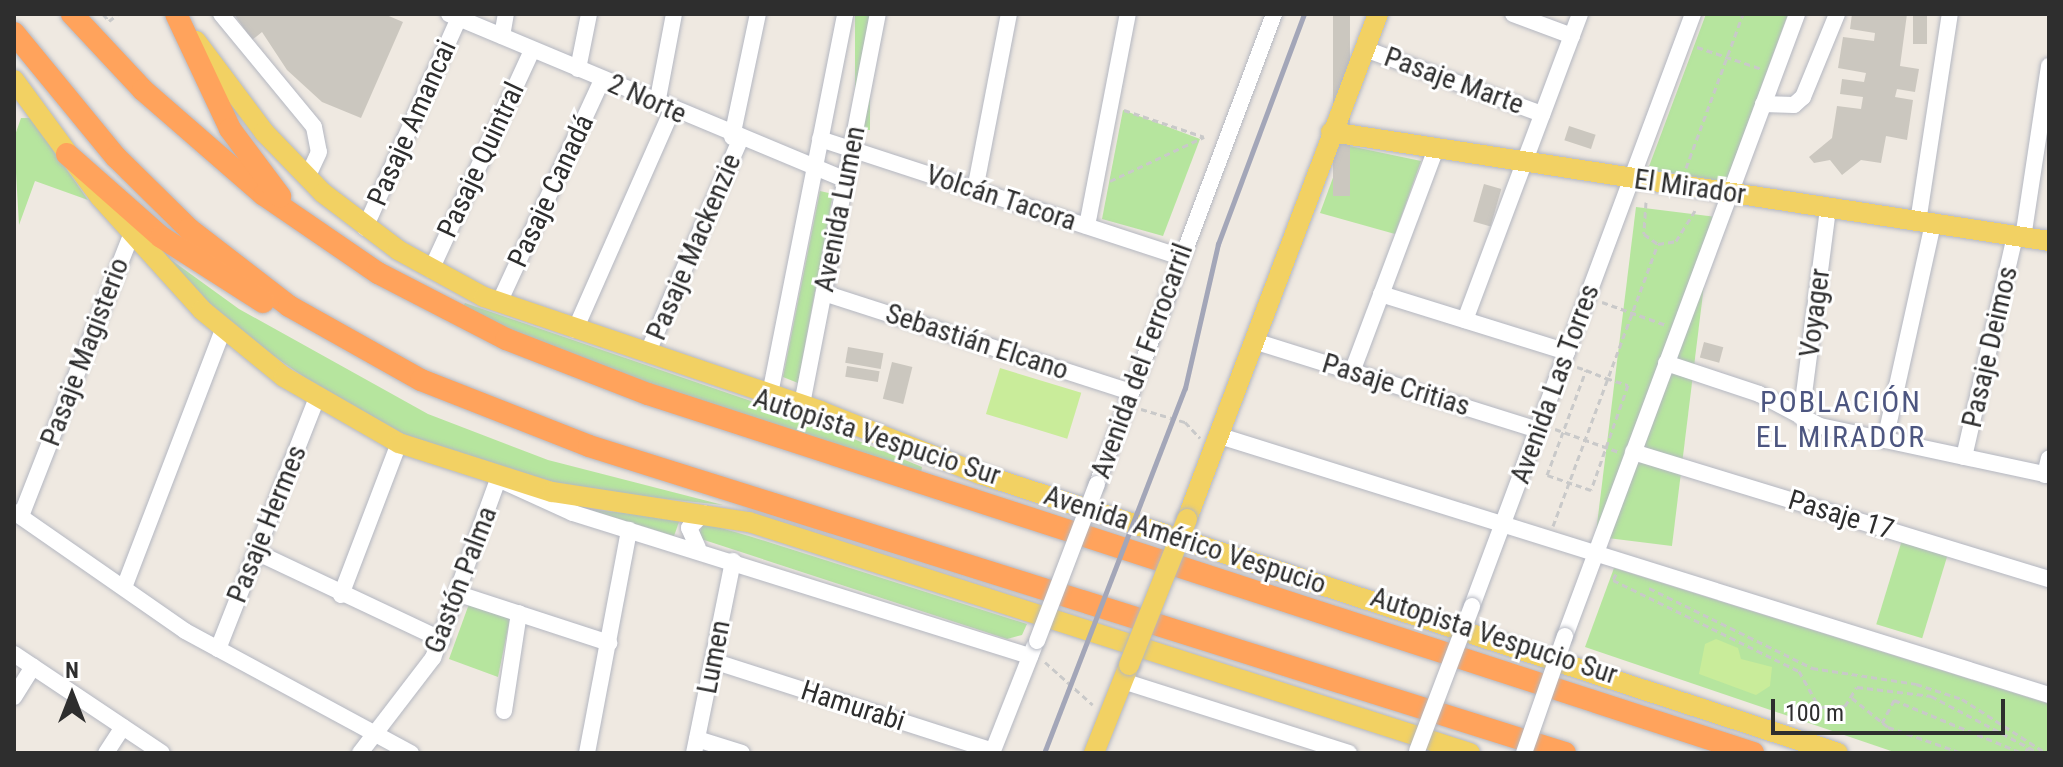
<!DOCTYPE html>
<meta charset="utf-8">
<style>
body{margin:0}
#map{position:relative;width:2063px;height:767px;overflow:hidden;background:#efe9e1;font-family:"Roboto Condensed",sans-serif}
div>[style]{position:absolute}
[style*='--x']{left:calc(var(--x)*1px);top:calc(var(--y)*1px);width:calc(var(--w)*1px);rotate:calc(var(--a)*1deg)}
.green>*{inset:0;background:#b6e59e;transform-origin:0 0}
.pitch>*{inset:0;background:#c9ec9a;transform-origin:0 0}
.building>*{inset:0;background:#cbc7bf;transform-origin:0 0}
.path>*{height:3px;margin-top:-1.5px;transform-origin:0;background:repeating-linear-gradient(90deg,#c9c9c9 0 6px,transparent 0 10px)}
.roads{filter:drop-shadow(0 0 2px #b4b7c1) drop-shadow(0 0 2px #b4b7c1)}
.minor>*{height:16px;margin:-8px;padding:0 8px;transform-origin:8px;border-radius:8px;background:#fff}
.major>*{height:20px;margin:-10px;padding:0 10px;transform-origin:10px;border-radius:10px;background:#f2d163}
.highway>*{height:22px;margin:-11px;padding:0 11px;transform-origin:11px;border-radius:11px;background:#ffa35c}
.rail>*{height:5px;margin:-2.5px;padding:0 2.5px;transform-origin:2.5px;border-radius:2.5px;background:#a3a6b8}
.bridges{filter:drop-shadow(0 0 2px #b4b7c1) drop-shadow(0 0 2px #b4b7c1)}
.minor-bridge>*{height:16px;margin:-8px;padding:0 8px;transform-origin:8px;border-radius:8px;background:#fff}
.major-bridge>*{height:20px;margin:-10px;padding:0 10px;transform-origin:10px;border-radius:10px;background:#f2d163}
span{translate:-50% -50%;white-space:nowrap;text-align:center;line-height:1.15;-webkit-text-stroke:6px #fff;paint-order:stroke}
.street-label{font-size:28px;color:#2e2e2e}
.neighbourhood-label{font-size:30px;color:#4d5680;letter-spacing:2px}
.frame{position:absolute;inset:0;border:16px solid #2e2e2e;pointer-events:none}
.north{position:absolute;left:32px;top:655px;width:80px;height:80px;-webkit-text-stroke:6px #fff;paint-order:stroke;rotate:0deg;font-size:22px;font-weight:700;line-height:32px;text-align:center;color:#2e2e2e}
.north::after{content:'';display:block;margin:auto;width:28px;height:36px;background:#2e2e2e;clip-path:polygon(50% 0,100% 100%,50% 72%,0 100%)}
.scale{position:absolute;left:1771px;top:699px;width:234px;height:36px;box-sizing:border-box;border:4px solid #2e2e2e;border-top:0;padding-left:10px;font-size:24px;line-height:28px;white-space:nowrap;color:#2e2e2e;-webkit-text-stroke:6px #fff;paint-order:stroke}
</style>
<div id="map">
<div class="green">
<div style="left:855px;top:14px;width:15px;height:116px"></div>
<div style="clip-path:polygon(1706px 14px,1788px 14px,1726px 182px,1648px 169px)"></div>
<div style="clip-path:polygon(1123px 110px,1200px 139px,1163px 236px,1102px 219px)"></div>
<div style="clip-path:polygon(21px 118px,31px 118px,88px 200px,35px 181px,19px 225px,14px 138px)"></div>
<div style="clip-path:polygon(1345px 145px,1421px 161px,1395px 234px,1320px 213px)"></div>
<div style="clip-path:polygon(820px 191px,833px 194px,798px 383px,783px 377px)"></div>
<div style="left:1636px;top:207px;width:77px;height:332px;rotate:7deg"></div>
<div style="clip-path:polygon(152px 246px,239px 309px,428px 414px,548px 460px,723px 505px,581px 490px,508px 473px,370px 422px,205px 309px)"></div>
<div style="clip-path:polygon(465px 303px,815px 423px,922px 467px,921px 473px,590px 365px,462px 308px)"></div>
<div style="clip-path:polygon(587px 509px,680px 519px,674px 536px)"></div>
<div style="clip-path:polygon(703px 523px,749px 536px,1027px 624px,1022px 635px,1007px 639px,698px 538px)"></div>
<div style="left:1902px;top:540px;width:48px;height:88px;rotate:17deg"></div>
<div style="clip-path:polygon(1614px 568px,2049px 704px,2049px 753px,1897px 753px,1585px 647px)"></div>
<div style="clip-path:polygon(469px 604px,510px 618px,498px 677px,449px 659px)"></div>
</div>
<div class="pitch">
<div style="left:1000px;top:368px;width:85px;height:48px;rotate:17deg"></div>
<div style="clip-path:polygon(1716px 639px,1738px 648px,1741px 659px,1772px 667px,1770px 686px,1756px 695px,1699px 674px,1705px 644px)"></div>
</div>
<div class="building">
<div style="clip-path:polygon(234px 14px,384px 14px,403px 22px,361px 118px,322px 102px,287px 70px,262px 32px,252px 40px)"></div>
<div style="left:1333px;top:14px;width:17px;height:182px"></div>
<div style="clip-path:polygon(1852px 14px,1907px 14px,1900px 66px,1919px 69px,1915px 92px,1897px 89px,1895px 97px,1913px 100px,1907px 140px,1886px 136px,1881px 163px,1861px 160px,1842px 175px,1830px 160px,1814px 163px,1809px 157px,1832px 138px,1837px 106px,1861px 109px,1863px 97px,1840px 94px,1842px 79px,1864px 82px,1866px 73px,1838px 68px,1843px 37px,1874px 41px,1875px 33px,1850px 29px)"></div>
<div style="left:1913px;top:14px;width:14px;height:30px"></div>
<div style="left:1569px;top:126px;width:28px;height:15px;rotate:18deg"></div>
<div style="left:1484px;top:184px;width:18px;height:39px;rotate:16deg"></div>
<div style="left:1704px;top:342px;width:20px;height:16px;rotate:15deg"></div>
<div style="left:848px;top:347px;width:36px;height:16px;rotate:10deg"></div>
<div style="left:892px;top:362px;width:21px;height:38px;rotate:14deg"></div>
<div style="left:847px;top:366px;width:33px;height:11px;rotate:9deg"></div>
</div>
<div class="path">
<div style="--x:103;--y:14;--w:9;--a:49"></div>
<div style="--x:109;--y:21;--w:11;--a:-38"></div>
<div style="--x:1697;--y:47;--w:69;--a:18.7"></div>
<div style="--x:1124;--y:110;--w:84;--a:18.6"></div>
<div style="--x:1686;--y:168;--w:164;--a:-69.7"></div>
<div style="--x:1110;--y:181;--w:104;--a:-25.1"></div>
<div style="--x:1646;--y:202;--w:32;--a:94"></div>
<div style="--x:1644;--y:234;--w:17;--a:36"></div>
<div style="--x:1658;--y:244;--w:18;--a:-9"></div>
<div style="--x:1676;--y:241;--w:36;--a:-58"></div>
<div style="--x:1602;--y:302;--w:68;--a:19.8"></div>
<div style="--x:1577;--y:367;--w:9;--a:18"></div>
<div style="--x:1586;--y:370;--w:22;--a:22"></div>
<div style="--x:1606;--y:378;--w:23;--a:18"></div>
<div style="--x:1628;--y:385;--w:111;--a:109.4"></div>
<div style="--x:1591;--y:490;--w:46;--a:-161.2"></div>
<div style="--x:1547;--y:475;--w:112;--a:-69.6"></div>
<div style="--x:1141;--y:409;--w:46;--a:16.5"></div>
<div style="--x:1185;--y:422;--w:22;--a:47"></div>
<div style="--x:1555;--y:429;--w:68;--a:19.8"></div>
<div style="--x:1553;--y:526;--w:301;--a:-69.6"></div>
<div style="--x:1616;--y:574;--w:7;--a:117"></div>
<div style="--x:1613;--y:580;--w:207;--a:26.1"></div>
<div style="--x:1799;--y:671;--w:41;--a:60.9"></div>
<div style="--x:1819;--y:707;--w:26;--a:-2"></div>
<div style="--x:1845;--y:706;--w:22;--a:-58"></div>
<div style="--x:1857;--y:687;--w:75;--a:6.9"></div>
<div style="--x:1931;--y:696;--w:122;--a:27.8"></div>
<div style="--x:1649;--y:588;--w:182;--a:26.1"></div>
<div style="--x:1812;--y:668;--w:105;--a:8.7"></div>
<div style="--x:1916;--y:684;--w:48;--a:18.1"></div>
<div style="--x:1962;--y:699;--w:100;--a:32.7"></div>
<div style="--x:1045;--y:662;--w:64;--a:41.9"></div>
<div style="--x:1852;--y:698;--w:46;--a:38.9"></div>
<div style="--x:1888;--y:727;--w:78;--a:19.4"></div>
<div style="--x:1882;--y:723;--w:26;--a:-62"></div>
<div style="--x:1894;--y:700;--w:139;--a:22.5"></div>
<div style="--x:2025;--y:753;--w:8;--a:-60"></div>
</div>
<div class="roads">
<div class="minor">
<div style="--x:221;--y:14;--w:146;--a:50.5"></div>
<div style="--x:314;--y:127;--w:25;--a:79"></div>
<div style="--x:319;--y:152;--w:29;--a:115"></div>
<div style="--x:449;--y:14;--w:430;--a:22.7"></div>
<div style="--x:1513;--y:14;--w:63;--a:20.4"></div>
<div style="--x:502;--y:36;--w:22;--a:-80"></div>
<div style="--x:1365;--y:49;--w:189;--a:20.2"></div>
<div style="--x:578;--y:69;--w:56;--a:-78.7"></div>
<div style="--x:657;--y:104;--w:92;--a:-79.3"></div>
<div style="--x:1763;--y:104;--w:31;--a:2"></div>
<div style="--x:1794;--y:105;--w:12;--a:-42"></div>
<div style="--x:1803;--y:97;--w:90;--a:-67.7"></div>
<div style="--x:732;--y:137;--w:126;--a:-78.1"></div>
<div style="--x:820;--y:139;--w:380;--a:18.1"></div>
<div style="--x:975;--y:190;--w:179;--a:-79.1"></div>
<div style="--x:1918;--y:222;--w:210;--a:-81.3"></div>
<div style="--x:1087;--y:226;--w:216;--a:-79.1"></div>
<div style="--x:365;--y:228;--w:230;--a:-65.9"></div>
<div style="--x:2023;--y:238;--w:174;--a:-81.4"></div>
<div style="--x:431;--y:270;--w:242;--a:-65.3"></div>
<div style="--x:824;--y:293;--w:322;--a:17.9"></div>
<div style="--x:1381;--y:294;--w:195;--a:17.3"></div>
<div style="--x:499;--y:303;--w:246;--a:-65.2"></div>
<div style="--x:1465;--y:320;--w:327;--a:-69.4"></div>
<div style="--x:575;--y:330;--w:240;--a:-66.2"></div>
<div style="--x:1254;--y:341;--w:298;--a:17.4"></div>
<div style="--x:647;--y:354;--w:233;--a:-66.5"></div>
<div style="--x:1666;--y:363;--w:98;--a:18.4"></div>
<div style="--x:1759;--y:394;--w:69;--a:27.7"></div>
<div style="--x:1820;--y:426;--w:234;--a:12.1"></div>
<div style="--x:1352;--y:372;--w:238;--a:-69.4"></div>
<div style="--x:770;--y:394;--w:387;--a:-78.8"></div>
<div style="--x:802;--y:404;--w:397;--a:-79"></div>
<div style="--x:1801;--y:417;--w:211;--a:-82.6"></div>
<div style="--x:1220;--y:436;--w:869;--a:17.35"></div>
<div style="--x:1885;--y:440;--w:221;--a:-77.5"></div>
<div style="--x:1633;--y:452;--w:435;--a:17"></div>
<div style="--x:1964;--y:457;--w:227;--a:-77"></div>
<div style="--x:2045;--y:475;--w:17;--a:-77"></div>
<div style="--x:1097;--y:484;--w:502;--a:-69.36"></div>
<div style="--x:14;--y:512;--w:208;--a:34.8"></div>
<div style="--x:185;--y:631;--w:257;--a:28.4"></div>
<div style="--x:21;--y:516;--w:304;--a:-68.6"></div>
<div style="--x:698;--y:548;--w:22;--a:-114"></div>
<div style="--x:689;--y:528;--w:21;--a:-45"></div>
<div style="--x:256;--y:552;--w:206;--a:25.3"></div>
<div style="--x:125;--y:585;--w:273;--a:-69"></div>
<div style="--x:341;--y:595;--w:163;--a:-69.1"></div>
<div style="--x:462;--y:595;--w:155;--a:18.1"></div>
<div style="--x:1472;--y:606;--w:632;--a:-69.53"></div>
<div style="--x:1565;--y:636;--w:664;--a:-69.54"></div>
<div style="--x:218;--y:649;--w:270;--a:-68.5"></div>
<div style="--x:14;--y:654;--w:178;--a:33.8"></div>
<div style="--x:713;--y:661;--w:294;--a:17.8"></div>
<div style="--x:1123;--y:681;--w:237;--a:17.7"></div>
<div style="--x:14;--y:697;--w:36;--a:-58"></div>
<div style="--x:504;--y:711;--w:99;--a:-81.3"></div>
<div style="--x:697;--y:739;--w:47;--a:17.3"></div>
<div style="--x:106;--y:753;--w:31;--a:-57"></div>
<div style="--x:360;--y:753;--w:120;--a:-52.5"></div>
<div style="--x:433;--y:658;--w:190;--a:-70"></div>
<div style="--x:498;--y:479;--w:82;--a:24.4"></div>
<div style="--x:573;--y:513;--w:479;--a:17.4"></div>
<div style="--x:587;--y:753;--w:227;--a:-79.3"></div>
<div style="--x:694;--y:753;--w:196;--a:-78.5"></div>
<div style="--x:992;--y:753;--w:114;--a:-68.4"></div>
</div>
<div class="major">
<div style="--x:196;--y:41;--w:114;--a:53.2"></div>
<div style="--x:264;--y:132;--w:85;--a:46"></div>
<div style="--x:323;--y:193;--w:94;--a:37.2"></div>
<div style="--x:398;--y:250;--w:98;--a:28.7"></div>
<div style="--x:484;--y:297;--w:355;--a:18.7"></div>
<div style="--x:820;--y:411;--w:172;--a:21.5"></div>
<div style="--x:980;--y:474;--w:902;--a:18.01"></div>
<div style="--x:14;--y:80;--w:145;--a:53.7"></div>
<div style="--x:100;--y:197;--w:152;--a:47.9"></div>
<div style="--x:202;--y:310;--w:106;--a:39.3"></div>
<div style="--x:284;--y:377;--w:133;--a:29.9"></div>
<div style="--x:399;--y:443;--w:161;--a:17.8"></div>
<div style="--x:552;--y:492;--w:199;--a:8.7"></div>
<div style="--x:749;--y:522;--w:757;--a:17.76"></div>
<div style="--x:1331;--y:132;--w:726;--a:8.63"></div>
<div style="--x:1187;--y:519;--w:540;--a:-69.28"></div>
<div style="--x:1094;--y:753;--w:95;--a:-68.3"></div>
</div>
<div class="highway">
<div style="--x:72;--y:14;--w:104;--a:46.9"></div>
<div style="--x:143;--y:90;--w:160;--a:41"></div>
<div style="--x:264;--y:195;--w:138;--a:34.4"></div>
<div style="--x:378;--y:273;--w:144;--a:27.3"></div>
<div style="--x:506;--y:339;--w:152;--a:21.2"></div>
<div style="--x:648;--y:394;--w:1162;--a:18"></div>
<div style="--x:176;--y:14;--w:127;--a:64.8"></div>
<div style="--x:230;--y:129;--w:84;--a:53.3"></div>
<div style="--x:14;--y:33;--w:161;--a:50.6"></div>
<div style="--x:116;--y:157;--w:103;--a:44.6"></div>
<div style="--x:189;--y:229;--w:126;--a:37.6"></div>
<div style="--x:289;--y:306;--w:151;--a:29.3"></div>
<div style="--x:421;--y:380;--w:180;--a:21.4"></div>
<div style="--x:589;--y:446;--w:1023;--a:17.46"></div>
<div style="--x:67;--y:154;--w:125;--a:41.4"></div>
<div style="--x:161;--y:237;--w:121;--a:32.5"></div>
</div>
</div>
<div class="rail">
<div style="--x:1044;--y:753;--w:391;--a:-68.9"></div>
<div style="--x:1185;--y:388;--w:148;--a:-77.1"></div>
<div style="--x:1218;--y:244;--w:246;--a:-69.5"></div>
</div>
<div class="bridges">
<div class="minor-bridge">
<div style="--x:1037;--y:641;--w:168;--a:-69.1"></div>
<div style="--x:1417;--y:751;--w:155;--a:-69.2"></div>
<div style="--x:1524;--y:753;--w:124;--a:-70.7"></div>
</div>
<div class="major-bridge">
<div style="--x:1129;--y:665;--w:157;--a:-68.3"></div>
</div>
</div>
<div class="street-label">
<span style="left:1454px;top:81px;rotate:20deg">Pasaje Marte</span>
<span style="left:647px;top:99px;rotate:24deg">2 Norte</span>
<span style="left:412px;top:123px;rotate:-66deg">Pasaje Amancai</span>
<span style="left:481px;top:160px;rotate:-65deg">Pasaje Quintral</span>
<span style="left:1690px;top:187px;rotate:8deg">El Mirador</span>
<span style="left:551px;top:191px;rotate:-65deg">Pasaje Canadá</span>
<span style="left:1001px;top:198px;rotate:18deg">Volcán Tacora</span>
<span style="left:840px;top:209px;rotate:-79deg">Avenida Lumen</span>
<span style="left:694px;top:247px;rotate:-67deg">Pasaje Mackenzie</span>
<span style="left:1815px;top:313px;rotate:-83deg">Voyager</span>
<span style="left:977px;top:342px;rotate:18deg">Sebastián Elcano</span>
<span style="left:1990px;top:347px;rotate:-77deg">Pasaje Deimos</span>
<span style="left:85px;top:352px;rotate:-69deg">Pasaje Magisterio</span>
<span style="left:1142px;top:361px;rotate:-70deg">Avenida del Ferrocarril</span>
<span style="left:1555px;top:384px;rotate:-70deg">Avenida Las Torres</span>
<span style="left:1396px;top:385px;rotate:17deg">Pasaje Critias</span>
<span style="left:877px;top:437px;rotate:18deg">Autopista Vespucio Sur</span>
<span style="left:1841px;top:515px;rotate:17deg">Pasaje 17</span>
<span style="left:267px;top:524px;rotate:-68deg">Pasaje Hermes</span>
<span style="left:1185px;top:540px;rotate:18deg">Avenida Américo Vespucio</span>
<span style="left:461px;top:580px;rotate:-69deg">Gastón Palma</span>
<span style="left:1494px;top:636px;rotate:18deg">Autopista Vespucio Sur</span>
<span style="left:714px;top:657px;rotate:-79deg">Lumen</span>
<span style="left:853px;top:706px;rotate:18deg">Hamurabi</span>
</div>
<div class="neighbourhood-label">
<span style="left:1841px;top:419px">POBLACIÓN<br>EL MIRADOR</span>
</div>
<div class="frame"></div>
<div class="north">N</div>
<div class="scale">100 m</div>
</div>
